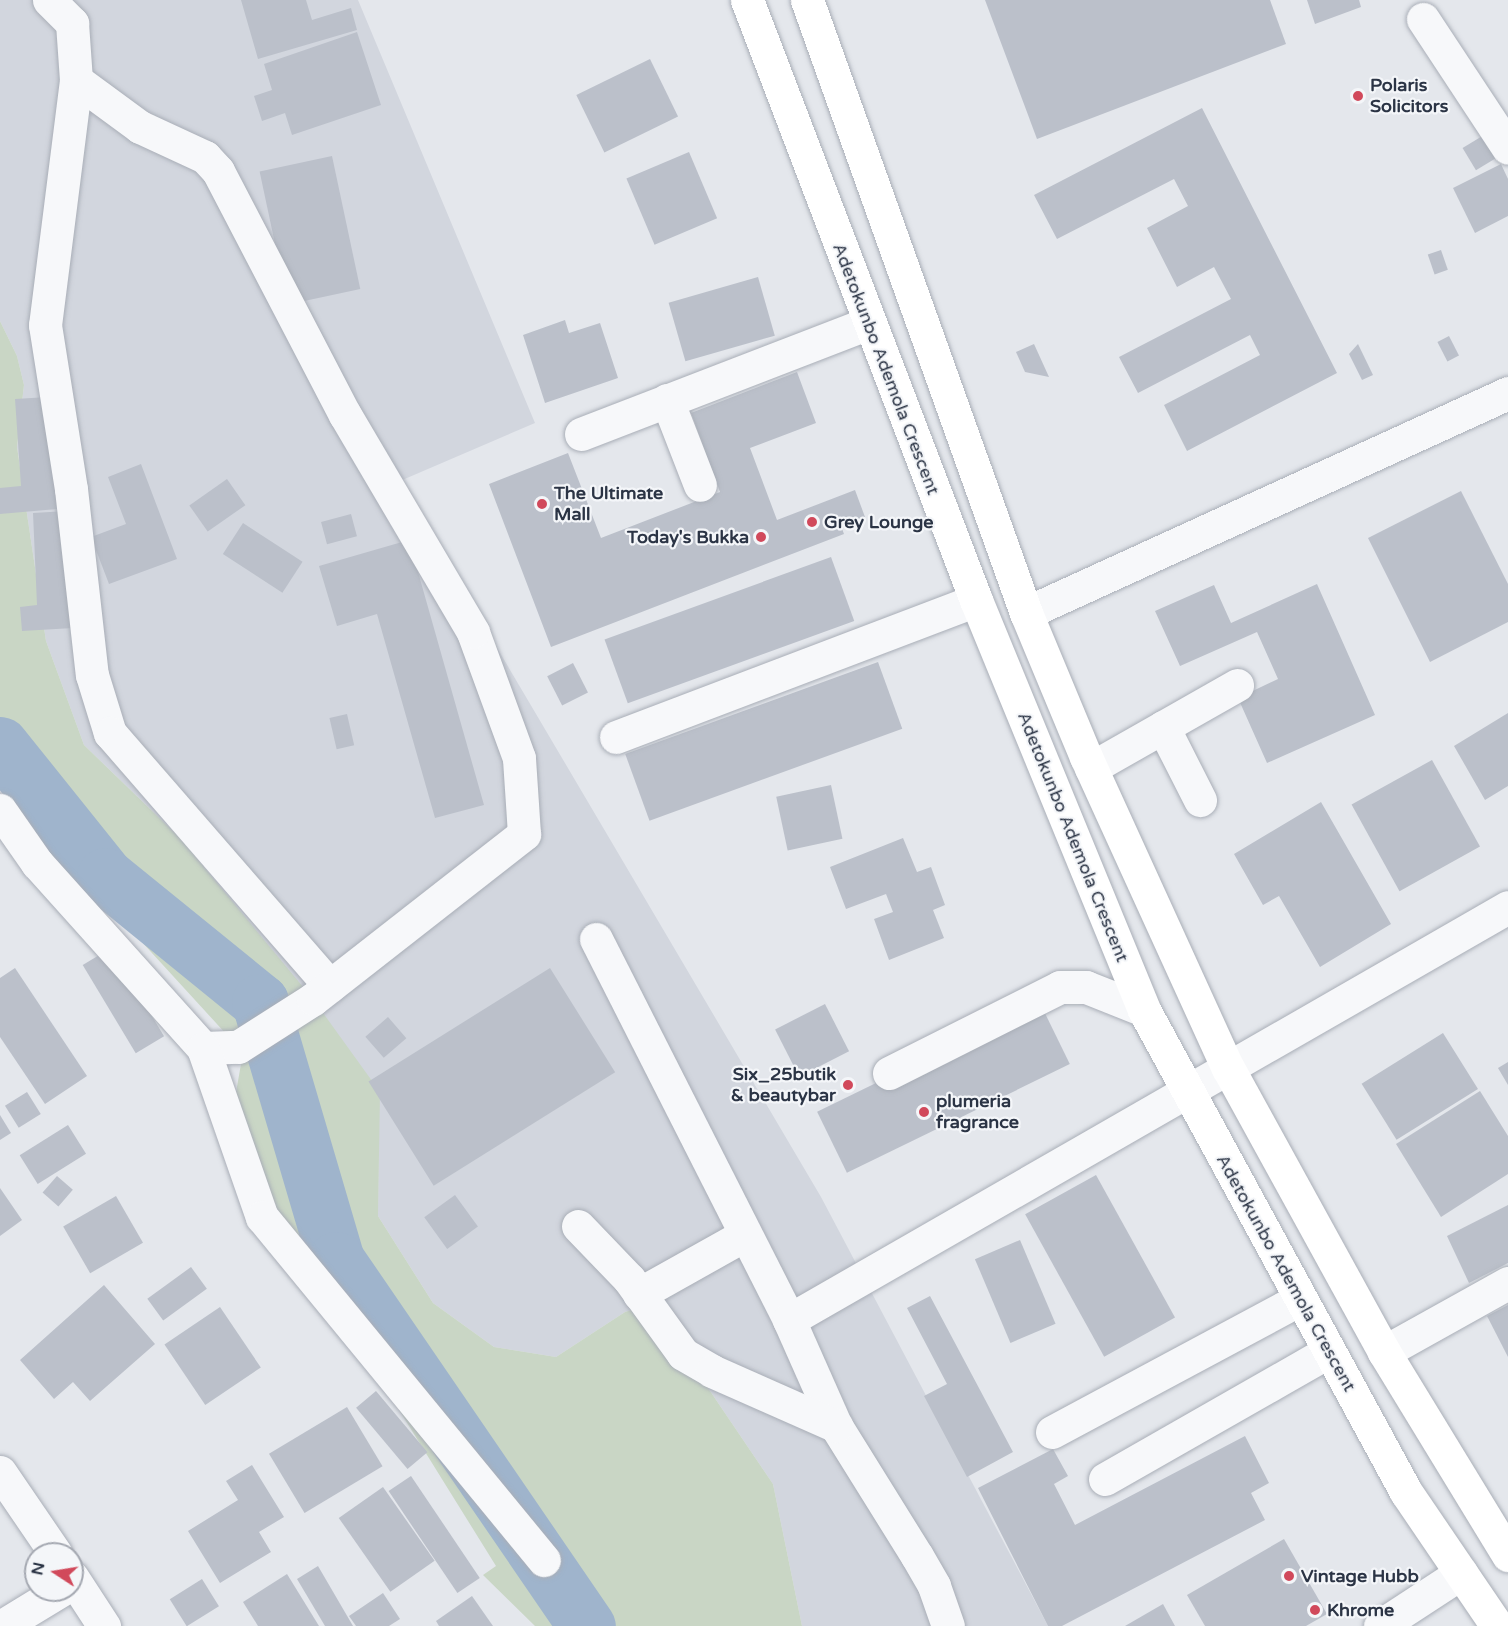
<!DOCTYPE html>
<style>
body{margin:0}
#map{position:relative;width:1508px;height:1626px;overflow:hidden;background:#e4e7ec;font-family:"Varela Round",sans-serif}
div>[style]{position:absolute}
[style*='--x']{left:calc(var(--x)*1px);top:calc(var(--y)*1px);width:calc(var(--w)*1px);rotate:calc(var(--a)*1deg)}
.built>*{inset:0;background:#d2d6de}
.green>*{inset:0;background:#c9d6c5}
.river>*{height:57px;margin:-28.5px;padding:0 28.5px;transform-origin:28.5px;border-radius:28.5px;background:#9fb4cc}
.building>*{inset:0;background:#bbc0ca;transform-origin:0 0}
.roads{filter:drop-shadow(0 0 2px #a9aeb7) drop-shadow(0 0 2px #a9aeb7)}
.minor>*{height:33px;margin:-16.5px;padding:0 16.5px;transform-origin:16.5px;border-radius:16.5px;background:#f7f8fa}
.major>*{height:33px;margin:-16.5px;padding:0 16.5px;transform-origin:16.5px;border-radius:16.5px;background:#fff}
.dots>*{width:16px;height:16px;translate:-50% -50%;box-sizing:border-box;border:3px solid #f4f6f9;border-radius:50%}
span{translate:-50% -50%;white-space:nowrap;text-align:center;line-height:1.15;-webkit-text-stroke:4.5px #f4f6f9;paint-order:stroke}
.poi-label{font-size:18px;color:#2b3445;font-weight:700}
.left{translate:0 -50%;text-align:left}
.right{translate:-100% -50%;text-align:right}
.street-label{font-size:18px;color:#2b3445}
.north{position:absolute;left:24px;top:1542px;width:60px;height:60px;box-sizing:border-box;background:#f4f6f9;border:2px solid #a4a8b1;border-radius:50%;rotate:282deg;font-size:16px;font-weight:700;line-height:24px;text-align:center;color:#2b3445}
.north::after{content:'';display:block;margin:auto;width:21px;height:27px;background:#d1495b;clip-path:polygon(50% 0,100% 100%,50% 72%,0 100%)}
</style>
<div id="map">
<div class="built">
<div style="clip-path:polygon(0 0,358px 0,535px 423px,393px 484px,421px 519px,821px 1197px,1048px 1626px,802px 1626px,773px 1484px,708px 1388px,664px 1299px,625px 1312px,556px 1357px,494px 1347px,433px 1303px,378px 1216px,379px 1092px,179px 837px,84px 745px,46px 641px,17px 447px,24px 385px,17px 356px,0 321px)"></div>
</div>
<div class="green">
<div style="clip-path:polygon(0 321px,17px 356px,24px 385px,17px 447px,46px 641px,84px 745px,179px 837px,313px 999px,380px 1092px,378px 1216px,433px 1303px,494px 1347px,556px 1357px,625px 1312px,664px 1299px,708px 1388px,773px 1484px,802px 1626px,535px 1626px,483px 1575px,496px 1566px,271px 1204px,232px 1115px,241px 1064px,238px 1047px,0 787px)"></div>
</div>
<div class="river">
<div style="--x:0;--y:745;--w:168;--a:51.3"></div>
<div style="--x:105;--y:876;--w:200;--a:39.1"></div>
<div style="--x:260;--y:1002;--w:269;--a:73.6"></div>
<div style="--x:336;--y:1260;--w:444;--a:55.6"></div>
</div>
<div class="building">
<div style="clip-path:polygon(241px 0,306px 0,312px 20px,351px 8px,357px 30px,258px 59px)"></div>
<div style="clip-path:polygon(985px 0,1270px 0,1286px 44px,1037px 139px)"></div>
<div style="clip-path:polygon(1307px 0,1359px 0,1361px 7px,1315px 24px)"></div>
<div style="clip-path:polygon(357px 32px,381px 105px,292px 135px,285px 113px,262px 121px,254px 96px,272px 90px,264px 64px)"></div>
<div style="left:650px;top:59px;width:64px;height:82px;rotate:64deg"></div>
<div style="clip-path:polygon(1202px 108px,1337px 373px,1187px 451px,1164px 405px,1260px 355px,1250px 335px,1138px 393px,1119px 357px,1231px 299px,1214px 267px,1177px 287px,1147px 228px,1188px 206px,1174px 179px,1057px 239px,1034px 195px)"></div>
<div style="left:1484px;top:135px;width:26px;height:25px;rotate:59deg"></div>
<div style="left:689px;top:152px;width:72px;height:68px;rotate:67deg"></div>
<div style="left:332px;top:156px;width:136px;height:74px;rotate:78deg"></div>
<div style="clip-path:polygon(1501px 164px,1508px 179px,1508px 216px,1475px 233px,1453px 188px)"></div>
<div style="left:1441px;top:250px;width:21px;height:14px;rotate:71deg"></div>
<div style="left:758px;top:277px;width:61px;height:93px;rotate:74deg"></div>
<div style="clip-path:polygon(565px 320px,569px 333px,600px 323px,618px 378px,545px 403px,523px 335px)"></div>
<div style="left:1449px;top:336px;width:22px;height:13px;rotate:63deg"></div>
<div style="clip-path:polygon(1034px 344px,1049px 377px,1025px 372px,1016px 352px)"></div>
<div style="clip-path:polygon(1358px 344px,1373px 375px,1362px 380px,1349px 354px)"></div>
<div style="clip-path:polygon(797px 372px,816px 423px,750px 448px,777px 520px,855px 490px,865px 517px,841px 526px,844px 534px,551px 647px,489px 484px,568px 453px,601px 538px,720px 492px,691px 413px)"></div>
<div style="clip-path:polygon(48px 397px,57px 509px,0 514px,0 488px,21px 486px,15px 399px)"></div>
<div style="clip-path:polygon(141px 464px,177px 559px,109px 584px,91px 537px,126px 524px,108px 477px)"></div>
<div style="left:227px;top:479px;width:32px;height:46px;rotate:55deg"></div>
<div style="clip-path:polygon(1461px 491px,1508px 584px,1508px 622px,1430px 662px,1368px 538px)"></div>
<div style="clip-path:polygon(67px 511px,73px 628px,22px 631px,20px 607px,37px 605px,33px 513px)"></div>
<div style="left:351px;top:514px;width:23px;height:31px;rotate:75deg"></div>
<div style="left:243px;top:523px;width:71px;height:37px;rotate:33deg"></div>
<div style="clip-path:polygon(409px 540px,484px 805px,435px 818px,377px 614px,337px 626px,319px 566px)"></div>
<div style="left:831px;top:557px;width:68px;height:241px;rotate:70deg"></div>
<div style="clip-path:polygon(1317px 584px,1375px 715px,1267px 763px,1238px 698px,1278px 679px,1257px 632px,1180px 666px,1155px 611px,1214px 585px,1231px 623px)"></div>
<div style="left:878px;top:662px;width:71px;height:269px;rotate:70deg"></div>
<div style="left:573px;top:663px;width:33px;height:29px;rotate:63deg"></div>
<div style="clip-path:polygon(1508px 713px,1508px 786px,1485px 800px,1454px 746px)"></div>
<div style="left:347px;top:714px;width:32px;height:18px;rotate:77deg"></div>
<div style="left:1432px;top:760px;width:99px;height:92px;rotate:61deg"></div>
<div style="left:831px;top:785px;width:55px;height:56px;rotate:78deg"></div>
<div style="clip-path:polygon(1321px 802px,1391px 924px,1320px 967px,1279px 896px,1263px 905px,1234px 854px)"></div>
<div style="clip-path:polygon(903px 838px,917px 872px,931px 867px,945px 905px,933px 910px,944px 938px,889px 960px,874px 919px,893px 912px,886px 894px,846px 909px,830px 867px)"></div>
<div style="left:111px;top:948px;width:103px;height:33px;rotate:59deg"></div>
<div style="clip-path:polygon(15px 968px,87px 1076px,45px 1104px,0 1037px,0 978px)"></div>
<div style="left:550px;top:968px;width:123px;height:214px;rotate:58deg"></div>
<div style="left:1040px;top:1003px;width:68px;height:248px;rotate:64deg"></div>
<div style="left:825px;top:1004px;width:53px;height:56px;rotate:63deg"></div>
<div style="left:388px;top:1017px;width:28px;height:30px;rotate:49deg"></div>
<div style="left:1443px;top:1033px;width:66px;height:96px;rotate:58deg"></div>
<div style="clip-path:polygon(1508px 1062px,1508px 1085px,1498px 1068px)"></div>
<div style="clip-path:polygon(1480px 1091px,1508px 1136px,1508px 1174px,1441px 1217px,1396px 1144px)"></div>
<div style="left:27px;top:1092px;width:26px;height:26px;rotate:58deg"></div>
<div style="clip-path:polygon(0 1115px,11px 1133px,0 1140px)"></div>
<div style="left:68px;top:1125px;width:34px;height:57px;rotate:58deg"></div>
<div style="left:1096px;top:1175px;width:163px;height:81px;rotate:61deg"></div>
<div style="left:57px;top:1176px;width:21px;height:22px;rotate:41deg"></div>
<div style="clip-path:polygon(0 1188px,22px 1220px,0 1236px)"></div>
<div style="left:455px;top:1195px;width:39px;height:38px;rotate:54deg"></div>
<div style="left:116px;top:1196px;width:54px;height:61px;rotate:60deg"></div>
<div style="clip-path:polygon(1508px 1205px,1508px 1263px,1469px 1283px,1447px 1236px)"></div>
<div style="left:1020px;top:1240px;width:91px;height:49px;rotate:67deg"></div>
<div style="left:191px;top:1267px;width:27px;height:54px;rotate:54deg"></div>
<div style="clip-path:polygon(104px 1285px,155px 1344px,90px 1401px,73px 1382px,54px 1399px,20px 1360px)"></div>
<div style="clip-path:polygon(930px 1296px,1013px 1452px,967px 1477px,924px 1396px,947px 1384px,907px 1308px)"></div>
<div style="clip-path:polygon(1508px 1305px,1508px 1357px,1487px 1316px)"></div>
<div style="left:220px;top:1307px;width:73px;height:67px;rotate:56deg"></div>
<div style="left:376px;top:1391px;width:80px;height:26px;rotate:50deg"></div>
<div style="left:347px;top:1407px;width:69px;height:91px;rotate:59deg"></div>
<div style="clip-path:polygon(1245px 1436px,1269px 1483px,1251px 1493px,1265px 1520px,1062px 1626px,1048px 1626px,978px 1488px,1053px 1449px,1068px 1476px,1054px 1484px,1075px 1525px)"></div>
<div style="clip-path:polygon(252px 1465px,284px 1517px,259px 1532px,271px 1552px,220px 1583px,188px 1531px,238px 1500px,226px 1481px)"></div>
<div style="left:411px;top:1476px;width:123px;height:27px;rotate:56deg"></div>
<div style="left:383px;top:1487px;width:90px;height:54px;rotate:55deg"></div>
<div style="clip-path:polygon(1284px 1539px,1327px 1614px,1306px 1626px,1205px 1626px,1187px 1595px)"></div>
<div style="clip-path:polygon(318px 1566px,353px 1626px,325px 1626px,297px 1579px)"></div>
<div style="clip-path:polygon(287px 1574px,319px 1626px,258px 1626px,243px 1602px)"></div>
<div style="left:202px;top:1579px;width:32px;height:38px;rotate:58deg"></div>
<div style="clip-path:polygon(383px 1593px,400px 1619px,389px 1626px,356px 1626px,349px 1616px)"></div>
<div style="clip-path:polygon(472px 1596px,493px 1626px,439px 1626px,436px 1621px)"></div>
<div style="clip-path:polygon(1163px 1604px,1175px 1626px,1125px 1626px)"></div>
</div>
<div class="roads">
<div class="minor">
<div style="--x:49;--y:0;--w:33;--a:45"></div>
<div style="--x:72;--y:23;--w:57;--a:86"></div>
<div style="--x:76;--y:80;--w:247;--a:97.2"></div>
<div style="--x:45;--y:325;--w:166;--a:81"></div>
<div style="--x:71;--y:489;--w:187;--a:83.6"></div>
<div style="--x:92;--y:675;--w:61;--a:72.8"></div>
<div style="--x:110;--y:733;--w:335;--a:49"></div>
<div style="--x:1423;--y:19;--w:154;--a:56.6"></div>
<div style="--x:667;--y:400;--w:91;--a:68.8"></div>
<div style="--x:581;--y:434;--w:308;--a:-21.1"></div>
<div style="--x:1026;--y:613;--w:530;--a:-24.53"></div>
<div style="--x:1163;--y:727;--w:82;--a:63.1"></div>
<div style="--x:616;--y:737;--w:385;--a:-20.8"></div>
<div style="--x:1091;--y:768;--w:168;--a:-29.6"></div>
<div style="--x:0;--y:810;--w:65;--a:55.1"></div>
<div style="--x:37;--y:863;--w:249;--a:48.1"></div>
<div style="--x:203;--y:1048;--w:35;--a:-2"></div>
<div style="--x:238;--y:1047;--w:89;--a:-32.6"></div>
<div style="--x:313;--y:999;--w:268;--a:-38"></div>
<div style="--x:524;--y:834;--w:76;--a:-93.8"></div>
<div style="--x:519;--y:758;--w:134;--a:-110.1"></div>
<div style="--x:473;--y:632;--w:252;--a:-120.5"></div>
<div style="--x:345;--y:415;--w:275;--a:-117.5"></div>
<div style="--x:218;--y:171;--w:19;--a:-133"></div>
<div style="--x:205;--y:157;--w:72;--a:-155.2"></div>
<div style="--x:140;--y:127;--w:79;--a:-143.7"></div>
<div style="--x:596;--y:939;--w:427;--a:63.1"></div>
<div style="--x:789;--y:1320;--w:116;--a:66.1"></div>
<div style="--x:836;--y:1426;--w:153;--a:58.1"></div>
<div style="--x:917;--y:1556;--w:34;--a:60"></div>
<div style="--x:934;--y:1586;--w:42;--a:70.7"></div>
<div style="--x:203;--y:1048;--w:179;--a:70.8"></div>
<div style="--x:262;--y:1217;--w:444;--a:50.6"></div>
<div style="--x:889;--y:1073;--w:191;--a:-26.7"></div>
<div style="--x:1060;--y:987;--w:26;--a:0"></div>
<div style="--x:1086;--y:987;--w:62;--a:21.6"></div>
<div style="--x:578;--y:1226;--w:74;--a:46.1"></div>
<div style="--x:629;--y:1279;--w:92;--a:54.2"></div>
<div style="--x:683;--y:1354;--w:34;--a:30"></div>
<div style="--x:712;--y:1371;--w:136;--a:23.9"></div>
<div style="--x:639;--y:1294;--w:120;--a:-29.3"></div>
<div style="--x:789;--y:1320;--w:829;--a:-29.87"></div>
<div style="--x:1384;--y:1352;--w:142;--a:-29.1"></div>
<div style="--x:1052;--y:1432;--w:281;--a:-28.2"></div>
<div style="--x:0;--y:1472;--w:99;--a:55.7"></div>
<div style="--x:1105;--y:1479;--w:258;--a:-29.7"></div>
<div style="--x:72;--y:1577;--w:59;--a:56.9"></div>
<div style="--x:2;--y:1626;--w:69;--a:-31.4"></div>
<div style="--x:1380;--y:1626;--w:97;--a:-33.2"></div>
</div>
<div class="major">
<div style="--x:747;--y:0;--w:642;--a:69.11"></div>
<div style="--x:976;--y:600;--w:443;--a:67.7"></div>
<div style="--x:1144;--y:1010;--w:549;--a:61.47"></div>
<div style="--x:1406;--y:1492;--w:162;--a:55.8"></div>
<div style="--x:807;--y:0;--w:651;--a:70.34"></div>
<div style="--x:1026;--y:613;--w:156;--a:67.4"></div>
<div style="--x:1086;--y:757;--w:342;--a:65.5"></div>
<div style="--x:1228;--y:1068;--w:324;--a:61.2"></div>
<div style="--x:1384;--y:1352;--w:238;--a:58.6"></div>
</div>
</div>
<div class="dots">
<div style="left:1358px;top:96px;background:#d1495b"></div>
<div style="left:542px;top:504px;background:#d1495b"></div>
<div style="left:812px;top:522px;background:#d1495b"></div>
<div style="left:761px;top:537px;background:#d1495b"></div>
<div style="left:848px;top:1085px;background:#d1495b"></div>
<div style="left:924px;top:1112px;background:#d1495b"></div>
<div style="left:1289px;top:1576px;background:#d1495b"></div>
<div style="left:1315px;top:1610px;background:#d1495b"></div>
</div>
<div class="poi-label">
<span class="left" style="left:1370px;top:96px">Polaris<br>Solicitors</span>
<span class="left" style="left:554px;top:504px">The Ultimate<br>Mall</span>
<span class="left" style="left:824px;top:522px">Grey Lounge</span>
<span class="right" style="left:749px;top:537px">Today's Bukka</span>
<span class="right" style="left:836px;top:1085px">Six_25butik<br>&amp; beautybar</span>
<span class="left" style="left:936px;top:1112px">plumeria<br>fragrance</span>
<span class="left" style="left:1301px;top:1576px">Vintage Hubb</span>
<span class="left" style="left:1327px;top:1610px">Khrome</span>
</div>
<div class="street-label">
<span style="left:886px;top:369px;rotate:69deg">Adetokunbo Ademola Crescent</span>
<span style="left:1073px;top:837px;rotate:68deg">Adetokunbo Ademola Crescent</span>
<span style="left:1286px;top:1273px;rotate:61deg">Adetokunbo Ademola Crescent</span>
</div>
<div class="north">N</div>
</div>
